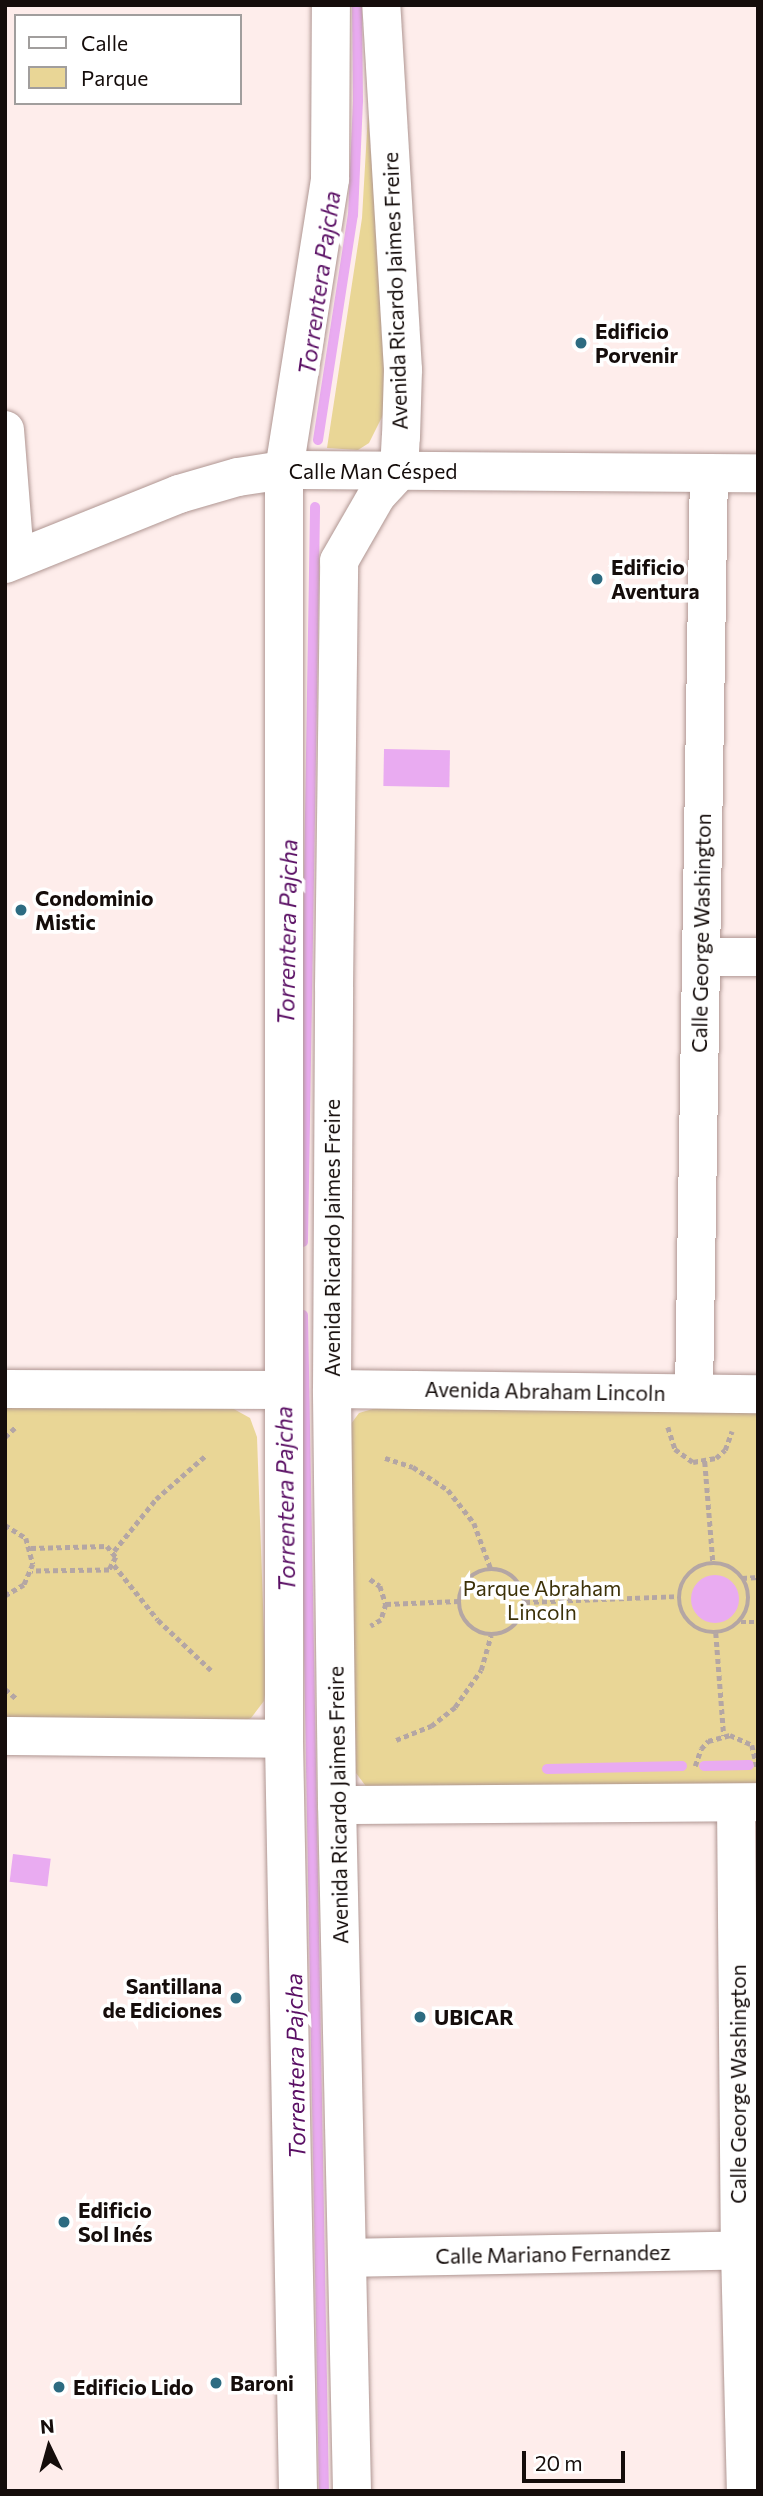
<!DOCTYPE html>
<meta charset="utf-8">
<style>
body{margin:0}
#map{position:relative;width:763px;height:2496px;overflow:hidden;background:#feedeb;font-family:Commissioner,sans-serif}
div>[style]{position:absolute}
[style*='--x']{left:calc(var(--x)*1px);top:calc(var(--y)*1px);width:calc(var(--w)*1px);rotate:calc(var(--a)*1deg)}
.green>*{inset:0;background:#e9d696}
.water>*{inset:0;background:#e9abf1;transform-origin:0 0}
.round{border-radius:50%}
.stream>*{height:10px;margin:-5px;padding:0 5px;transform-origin:5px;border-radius:5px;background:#e9abf1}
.path>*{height:4.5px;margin-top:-2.25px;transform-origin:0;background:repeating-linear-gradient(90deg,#b4a6a4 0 5px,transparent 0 8.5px)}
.path>.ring{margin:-2.25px;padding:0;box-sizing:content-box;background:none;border:4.5px solid #b4a6a4;border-radius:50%}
.roads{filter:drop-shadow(0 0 2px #af9692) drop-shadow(0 0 2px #af9692)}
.minor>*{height:38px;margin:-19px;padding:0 19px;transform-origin:19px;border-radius:19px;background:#fff}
.major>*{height:38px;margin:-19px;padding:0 19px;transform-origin:19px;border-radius:19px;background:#fff}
.dots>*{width:19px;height:19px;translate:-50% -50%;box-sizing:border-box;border:4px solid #fff;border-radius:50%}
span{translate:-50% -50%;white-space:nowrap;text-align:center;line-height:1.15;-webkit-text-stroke:7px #fff;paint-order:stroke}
.street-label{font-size:21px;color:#150d0b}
.poi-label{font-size:21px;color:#150d0b;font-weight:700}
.left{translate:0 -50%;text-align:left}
.right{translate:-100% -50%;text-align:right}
.park-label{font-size:21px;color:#3c3108}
.water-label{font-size:23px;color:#5a0f64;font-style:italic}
.frame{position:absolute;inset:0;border:7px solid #150d0b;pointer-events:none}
.legend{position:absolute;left:14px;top:14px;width:228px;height:91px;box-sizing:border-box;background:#fff;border:2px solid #a19e9d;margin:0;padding:9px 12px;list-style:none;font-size:21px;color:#150d0b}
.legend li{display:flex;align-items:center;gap:14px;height:35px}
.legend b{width:35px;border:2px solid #a19e9d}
.north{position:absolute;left:14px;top:2412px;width:70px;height:70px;-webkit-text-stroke:5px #fff;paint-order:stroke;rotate:355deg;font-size:19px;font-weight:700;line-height:28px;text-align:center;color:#150d0b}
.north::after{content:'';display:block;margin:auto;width:24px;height:32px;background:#150d0b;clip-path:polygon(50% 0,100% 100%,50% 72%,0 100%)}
.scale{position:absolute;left:522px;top:2451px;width:103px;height:32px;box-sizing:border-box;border:4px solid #150d0b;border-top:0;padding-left:9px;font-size:21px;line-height:24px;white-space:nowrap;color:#150d0b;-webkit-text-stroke:5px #fff;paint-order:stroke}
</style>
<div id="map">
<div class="green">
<div style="clip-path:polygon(368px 114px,386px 363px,384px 413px,369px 443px,358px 450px,327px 448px,362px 218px)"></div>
<div style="clip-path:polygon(5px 1406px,232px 1408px,250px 1418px,257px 1437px,266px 1689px,264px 1701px,251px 1718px,240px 1723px,5px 1718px)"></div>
<div style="clip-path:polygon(376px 1408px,758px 1411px,758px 1787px,368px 1789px,356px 1773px,356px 1763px,348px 1428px,359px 1413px)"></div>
</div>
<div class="water">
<div style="left:384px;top:749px;width:66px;height:37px;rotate:1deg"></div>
<div class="round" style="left:691px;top:1575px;width:48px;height:48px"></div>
<div style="left:13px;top:1854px;width:38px;height:28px;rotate:7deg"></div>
</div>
<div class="stream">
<div style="--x:318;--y:440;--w:228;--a:-81.2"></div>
<div style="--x:353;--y:215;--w:114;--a:-87.5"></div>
<div style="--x:358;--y:101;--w:96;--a:-90.6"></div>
<div style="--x:303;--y:1242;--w:735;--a:-89.06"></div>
<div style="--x:303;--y:1315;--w:1176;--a:88.98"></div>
<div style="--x:704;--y:1766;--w:45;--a:-1.3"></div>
<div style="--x:547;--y:1769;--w:135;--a:-1.3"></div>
</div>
<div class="path">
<div style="--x:668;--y:1427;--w:23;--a:72"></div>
<div style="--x:675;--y:1449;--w:22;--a:36"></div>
<div style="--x:693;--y:1462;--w:23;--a:-10"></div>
<div style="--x:716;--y:1458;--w:12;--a:-42"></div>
<div style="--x:725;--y:1450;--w:20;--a:-70"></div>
<div style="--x:5;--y:1437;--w:16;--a:-43"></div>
<div style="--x:385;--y:1458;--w:29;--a:18"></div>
<div style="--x:413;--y:1467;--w:42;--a:33.3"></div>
<div style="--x:448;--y:1490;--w:42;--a:51.8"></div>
<div style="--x:474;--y:1523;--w:49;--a:69.7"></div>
<div style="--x:705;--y:1462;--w:100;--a:85.4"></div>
<div style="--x:5;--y:1525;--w:25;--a:32"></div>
<div style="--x:26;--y:1538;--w:27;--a:75"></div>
<div style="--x:33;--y:1564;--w:23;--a:113"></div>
<div style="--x:24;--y:1585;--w:22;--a:150"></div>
<div style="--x:31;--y:1548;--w:76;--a:-1.5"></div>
<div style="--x:107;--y:1546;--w:14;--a:51"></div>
<div style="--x:116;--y:1557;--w:15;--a:118"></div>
<div style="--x:109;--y:1570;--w:77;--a:179.3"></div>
<div style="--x:114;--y:1551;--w:67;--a:-51.1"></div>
<div style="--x:156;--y:1499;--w:65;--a:-41.3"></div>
<div class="ring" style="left:679px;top:1563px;width:65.5px;height:65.5px"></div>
<div style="--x:114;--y:1565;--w:70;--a:51.3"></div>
<div style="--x:158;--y:1620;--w:74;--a:43.4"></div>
<div class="ring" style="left:459px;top:1569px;width:61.5px;height:61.5px"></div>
<div style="--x:742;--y:1578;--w:16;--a:-4"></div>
<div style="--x:370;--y:1579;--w:12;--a:35"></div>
<div style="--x:380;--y:1586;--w:19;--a:72"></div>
<div style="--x:386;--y:1604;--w:17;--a:107"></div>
<div style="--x:381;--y:1620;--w:12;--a:149"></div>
<div style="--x:525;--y:1602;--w:153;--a:-2.2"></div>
<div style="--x:386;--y:1604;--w:73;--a:-2.4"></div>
<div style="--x:741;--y:1622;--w:17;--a:0"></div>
<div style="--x:716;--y:1633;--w:103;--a:85.6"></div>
<div style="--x:5;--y:1689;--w:16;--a:40"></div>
<div style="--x:396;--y:1740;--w:38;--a:-22"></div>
<div style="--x:431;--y:1726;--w:31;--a:-38"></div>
<div style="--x:455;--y:1707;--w:45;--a:-54.9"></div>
<div style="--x:481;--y:1670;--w:36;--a:-74"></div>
<div style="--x:695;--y:1766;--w:18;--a:-71"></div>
<div style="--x:701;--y:1749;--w:11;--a:-49"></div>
<div style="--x:708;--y:1741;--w:23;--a:-15"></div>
<div style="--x:730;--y:1735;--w:24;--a:24"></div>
<div style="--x:752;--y:1745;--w:23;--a:77"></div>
</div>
<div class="roads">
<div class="minor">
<div style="--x:5;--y:430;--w:128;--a:85.5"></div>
<div style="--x:5;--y:564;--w:188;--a:-21.9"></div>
<div style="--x:179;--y:494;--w:61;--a:-16.1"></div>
<div style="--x:238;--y:477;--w:47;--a:-8.7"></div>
<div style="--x:284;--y:470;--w:474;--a:0.4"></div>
<div style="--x:701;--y:957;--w:57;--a:0"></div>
<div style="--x:5;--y:1389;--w:279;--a:0.2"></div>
<div style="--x:332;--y:1389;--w:426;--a:0.7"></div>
<div style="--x:694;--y:1393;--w:920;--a:-89.07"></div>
<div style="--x:5;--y:1736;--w:279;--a:0.6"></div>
<div style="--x:736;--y:1803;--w:447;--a:89.5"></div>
<div style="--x:740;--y:2250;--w:241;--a:88.6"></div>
<div style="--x:337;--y:1805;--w:421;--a:-0.4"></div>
<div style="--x:348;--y:2258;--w:410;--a:-1.1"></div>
</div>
<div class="major">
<div style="--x:298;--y:2491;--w:752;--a:-91.07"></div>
<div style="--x:284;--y:1739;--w:1269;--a:-90"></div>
<div style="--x:284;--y:470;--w:295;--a:-81"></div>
<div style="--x:330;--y:179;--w:174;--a:-89.7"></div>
<div style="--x:352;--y:2491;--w:686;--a:-91.25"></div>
<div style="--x:337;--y:1805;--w:416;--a:-90.7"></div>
<div style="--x:332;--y:1389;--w:402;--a:-89.7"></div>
<div style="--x:334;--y:987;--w:426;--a:-89.3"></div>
<div style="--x:339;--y:561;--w:76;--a:-60.1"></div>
<div style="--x:377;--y:495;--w:33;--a:-47"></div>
<div style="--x:399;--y:471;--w:34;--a:-87"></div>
<div style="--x:401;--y:437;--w:67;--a:-88.3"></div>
<div style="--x:403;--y:370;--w:366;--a:-93.4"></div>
</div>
</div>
<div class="dots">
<div style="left:581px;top:343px;background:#2d6b81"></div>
<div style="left:597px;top:579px;background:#2d6b81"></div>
<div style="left:21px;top:910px;background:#2d6b81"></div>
<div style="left:236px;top:1998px;background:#2d6b81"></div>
<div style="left:420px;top:2017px;background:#2d6b81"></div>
<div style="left:64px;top:2222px;background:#2d6b81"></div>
<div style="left:216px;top:2383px;background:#2d6b81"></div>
<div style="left:59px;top:2387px;background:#2d6b81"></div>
</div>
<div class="street-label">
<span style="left:395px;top:291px;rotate:-92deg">Avenida Ricardo Jaimes Freire</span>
<span style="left:373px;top:471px">Calle Man Césped</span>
<span style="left:701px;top:933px;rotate:-89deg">Calle George Washington</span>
<span style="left:332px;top:1238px;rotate:-90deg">Avenida Ricardo Jaimes Freire</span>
<span style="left:545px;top:1391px;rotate:1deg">Avenida Abraham Lincoln</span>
<span style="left:338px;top:1805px;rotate:-91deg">Avenida Ricardo Jaimes Freire</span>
<span style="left:738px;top:2084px;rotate:-90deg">Calle George Washington</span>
<span style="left:553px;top:2254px;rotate:-1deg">Calle Mariano Fernandez</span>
</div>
<div class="poi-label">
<span class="left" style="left:595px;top:343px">Edificio<br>Porvenir</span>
<span class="left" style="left:611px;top:579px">Edificio<br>Aventura</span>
<span class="left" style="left:35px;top:910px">Condominio<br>Mistic</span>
<span class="right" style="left:222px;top:1998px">Santillana<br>de Ediciones</span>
<span class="left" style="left:434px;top:2017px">UBICAR</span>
<span class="left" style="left:78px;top:2222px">Edificio<br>Sol Inés</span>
<span class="left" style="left:230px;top:2383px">Baroni</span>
<span class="left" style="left:73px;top:2387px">Edificio Lido</span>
</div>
<div class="park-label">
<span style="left:542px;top:1600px">Parque Abraham<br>Lincoln</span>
</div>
<div class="water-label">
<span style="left:319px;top:283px;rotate:-82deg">Torrentera Pajcha</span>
<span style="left:287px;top:932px;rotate:-89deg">Torrentera Pajcha</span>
<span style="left:285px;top:1499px;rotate:-91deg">Torrentera Pajcha</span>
<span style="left:295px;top:2066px;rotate:-91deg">Torrentera Pajcha</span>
</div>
<div class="frame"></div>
<ul class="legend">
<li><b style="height:9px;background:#fff"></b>Calle</li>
<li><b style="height:19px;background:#e9d696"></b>Parque</li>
</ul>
<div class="north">N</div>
<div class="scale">20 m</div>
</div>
